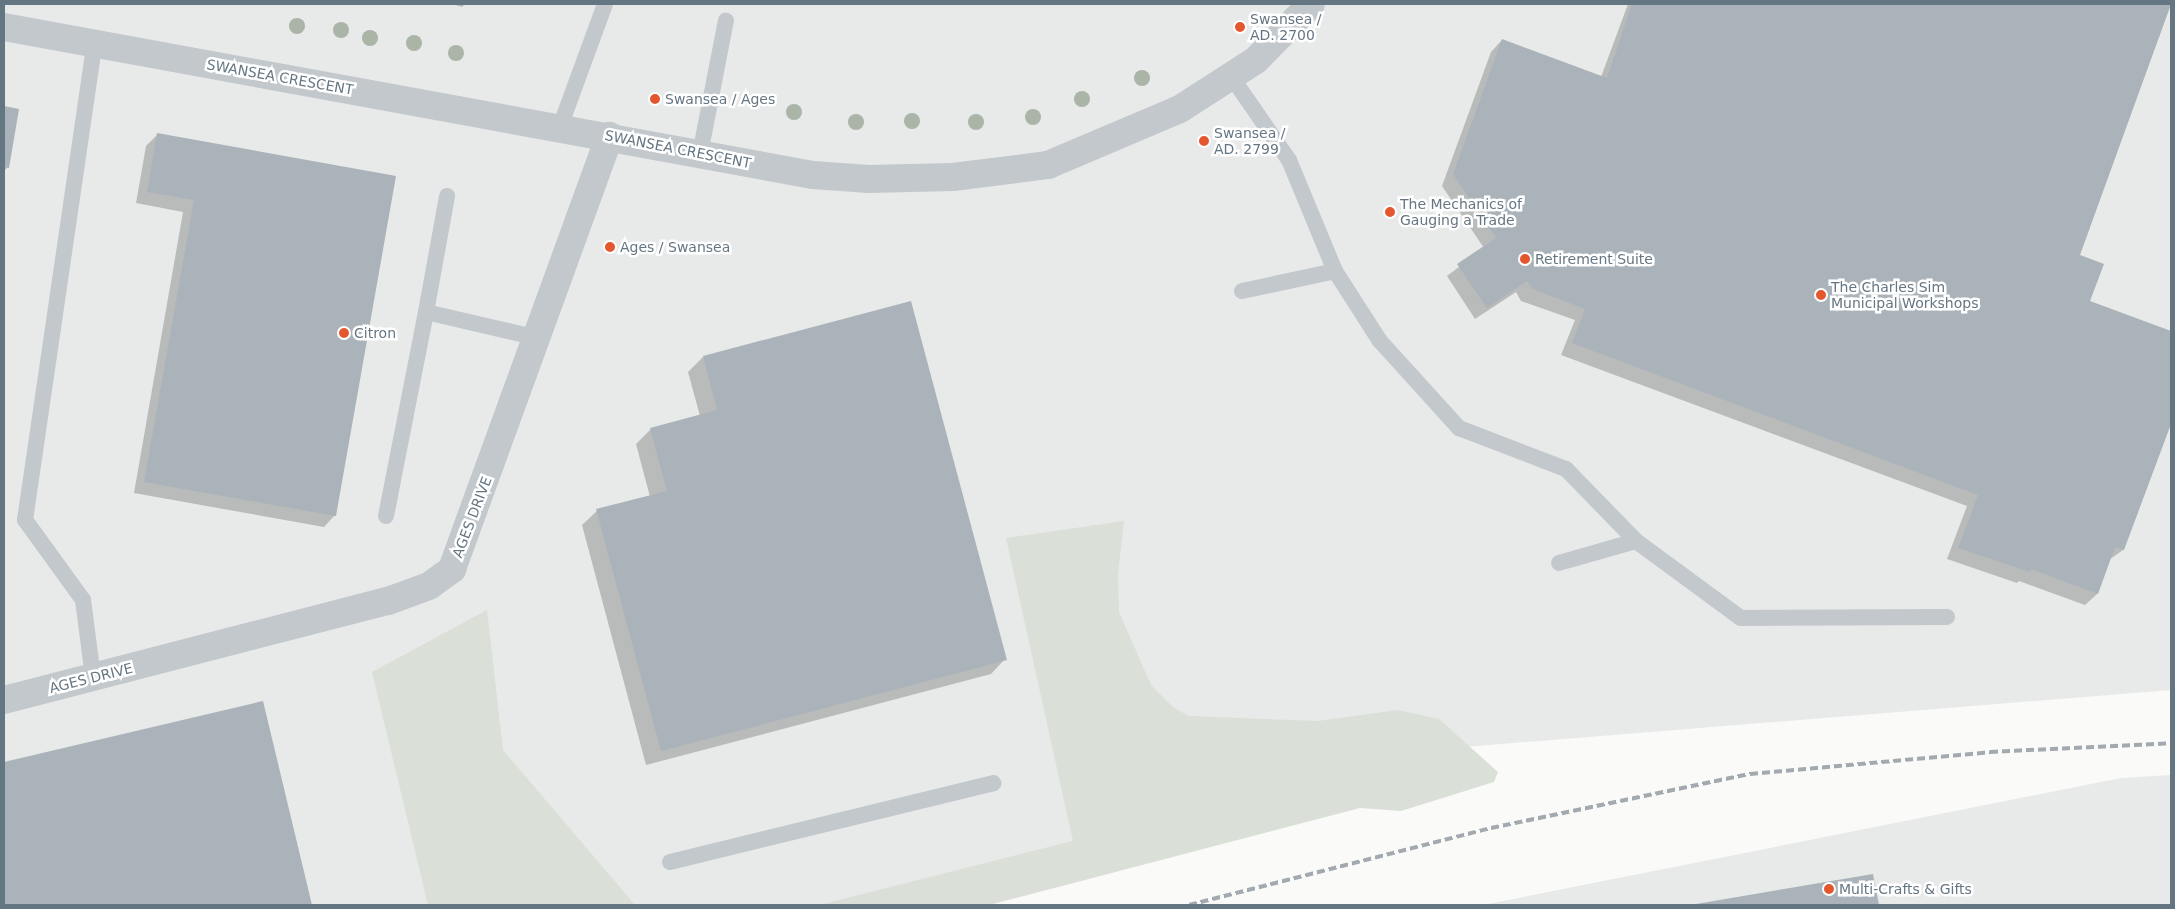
<!DOCTYPE html>
<style>
body{margin:0}
#map{position:relative;width:2175px;height:909px;overflow:hidden;background:#fafaf8;font-family:"DejaVu Sans",sans-serif}
div>[style]{position:absolute}
[style*='--x']{left:calc(var(--x)*1px);top:calc(var(--y)*1px);width:calc(var(--w)*1px);rotate:calc(var(--a)*1deg)}
.built>*{inset:0;background:#e8e9e9}
.green>*{inset:0;background:#dadfd7}
.shadow>*{inset:0;background:#0003}
.building>*{inset:0;background:#aab3b9}
.service>*{height:16px;margin:-8px;padding:0 8px;transform-origin:8px;border-radius:8px;background:#c3c8cc}
.minor>*{height:28px;margin:-14px;padding:0 14px;transform-origin:14px;border-radius:14px;background:#c3c8cc}
.rail>*{height:4px;margin-top:-2px;transform-origin:0;background:repeating-linear-gradient(90deg,#a2aab0 0 8px,transparent 0 12px)}
.trees>*{width:16px;height:16px;margin:-8px;border-radius:50%;background:#aab4a7}
.dots>*{width:14px;height:14px;translate:-50% -50%;box-sizing:border-box;border:2px solid #fff;border-radius:50%}
span{translate:-50% -50%;white-space:nowrap;text-align:center;line-height:1.15;-webkit-text-stroke:5px #fff;paint-order:stroke}
.poi-label{font-size:14px;color:#657683}
.left{translate:0 -50%;text-align:left}
.street-label{font-size:14px;color:#657683}
.frame{position:absolute;inset:0;border:5px solid #657683;pointer-events:none}
</style>
<div id="map">
<div class="built">
<div style="clip-path:polygon(4px 4px,2171px 4px,2171px 690px,1203px 768px,1108px 858px,948px 905px,4px 905px)"></div>
<div style="clip-path:polygon(2171px 775px,2171px 905px,1483px 905px,2121px 778px)"></div>
</div>
<div class="green">
<div style="clip-path:polygon(1124px 521px,1118px 574px,1119px 612px,1151px 685px,1174px 708px,1189px 716px,1318px 721px,1398px 710px,1439px 719px,1498px 772px,1494px 782px,1401px 811px,1360px 808px,989px 905px,819px 905px,1073px 841px,1006px 538px)"></div>
<div style="clip-path:polygon(487px 610px,503px 750px,635px 905px,428px 905px,372px 672px)"></div>
</div>
<div class="shadow">
<div style="clip-path:polygon(452px 4px,465px 4px,462px 7px)"></div>
<div style="clip-path:polygon(1628px 4px,2171px 4px,2078px 256px,2089px 302px,2171px 333px,2171px 420px,2123px 550px,2109px 560px,2097px 594px,2085px 605px,2019px 581px,2017px 583px,1947px 559px,1967px 506px,1561px 355px,1575px 320px,1521px 301px,1516px 292px,1475px 319px,1447px 276px,1484px 248px,1442px 186px,1491px 52px,1502px 40px,1601px 77px)"></div>
<div style="clip-path:polygon(4px 107px,18px 110px,8px 167px,4px 171px)"></div>
<div style="clip-path:polygon(157px 135px,395px 177px,335px 515px,324px 527px,134px 493px,183px 212px,136px 203px,146px 146px)"></div>
<div style="clip-path:polygon(910px 303px,1005px 659px,991px 674px,646px 765px,582px 525px,597px 511px,650px 497px,636px 444px,651px 429px,700px 416px,688px 372px,703px 357px)"></div>
<div style="clip-path:polygon(262px 702px,311px 905px,4px 905px,4px 763px)"></div>
<div style="clip-path:polygon(1872px 875px,1878px 905px,1698px 905px)"></div>
</div>
<div class="building">
<div style="clip-path:polygon(1632px 4px,2171px 4px,2080px 255px,2104px 264px,2090px 301px,2171px 331px,2171px 424px,2124px 550px,2115px 547px,2098px 594px,2031px 569px,2030px 572px,1958px 548px,1978px 495px,1572px 343px,1585px 309px,1533px 289px,1527px 281px,1487px 308px,1457px 264px,1496px 238px,1453px 174px,1502px 39px,1607px 78px)"></div>
<div style="clip-path:polygon(4px 106px,19px 109px,9px 168px,4px 167px)"></div>
<div style="clip-path:polygon(157px 133px,396px 176px,336px 516px,144px 482px,194px 200px,147px 192px)"></div>
<div style="clip-path:polygon(911px 301px,1007px 660px,661px 751px,596px 509px,667px 491px,650px 428px,717px 410px,703px 356px)"></div>
<div style="clip-path:polygon(263px 701px,312px 905px,4px 905px,4px 762px)"></div>
<div style="clip-path:polygon(1873px 874px,1879px 905px,1696px 905px,1696px 904px)"></div>
</div>
<div class="service">
<div style="--x:1231;--y:76;--w:102;--a:55.4"></div>
<div style="--x:1289;--y:160;--w:120;--a:67.5"></div>
<div style="--x:1335;--y:271;--w:83;--a:57.3"></div>
<div style="--x:1380;--y:341;--w:118;--a:47.8"></div>
<div style="--x:1459;--y:428;--w:115;--a:21"></div>
<div style="--x:1566;--y:469;--w:100;--a:45.8"></div>
<div style="--x:1636;--y:541;--w:80;--a:164.1"></div>
<div style="--x:560;--y:127;--w:131;--a:-69.9"></div>
<div style="--x:700;--y:154;--w:136;--a:-79"></div>
<div style="--x:1242;--y:291;--w:95;--a:-12.1"></div>
<div style="--x:426;--y:312;--w:118;--a:-79.7"></div>
<div style="--x:386;--y:516;--w:208;--a:-78.9"></div>
<div style="--x:426;--y:312;--w:115;--a:13.1"></div>
<div style="--x:1636;--y:541;--w:130;--a:36.3"></div>
<div style="--x:1741;--y:618;--w:206;--a:-0.3"></div>
<div style="--x:93;--y:677;--w:78;--a:-97.4"></div>
<div style="--x:83;--y:600;--w:99;--a:-125.9"></div>
<div style="--x:25;--y:520;--w:482;--a:-81.7"></div>
<div style="--x:670;--y:862;--w:333;--a:-13.7"></div>
</div>
<div class="minor">
<div style="--x:4;--y:27;--w:822;--a:10.37"></div>
<div style="--x:813;--y:175;--w:56;--a:4.1"></div>
<div style="--x:869;--y:179;--w:84;--a:-1.4"></div>
<div style="--x:953;--y:177;--w:96;--a:-7.2"></div>
<div style="--x:1048;--y:165;--w:143;--a:-23"></div>
<div style="--x:1180;--y:109;--w:90;--a:-32.8"></div>
<div style="--x:1256;--y:60;--w:78;--a:-45.5"></div>
<div style="--x:4;--y:700;--w:397;--a:-14.5"></div>
<div style="--x:388;--y:601;--w:44;--a:-20.1"></div>
<div style="--x:429;--y:586;--w:29;--a:-36"></div>
<div style="--x:452;--y:569;--w:461;--a:-70"></div>
</div>
<div class="rail">
<div style="--x:1189;--y:905;--w:312;--a:-14.3"></div>
<div style="--x:1491;--y:828;--w:265;--a:-11.8"></div>
<div style="--x:1750;--y:774;--w:241;--a:-5.2"></div>
<div style="--x:1990;--y:752;--w:181;--a:-2.8"></div>
</div>
<div class="trees">
<div style="left:297px;top:26px"></div>
<div style="left:341px;top:30px"></div>
<div style="left:370px;top:38px"></div>
<div style="left:414px;top:43px"></div>
<div style="left:456px;top:53px"></div>
<div style="left:1142px;top:78px"></div>
<div style="left:1082px;top:99px"></div>
<div style="left:794px;top:112px"></div>
<div style="left:1033px;top:117px"></div>
<div style="left:912px;top:121px"></div>
<div style="left:856px;top:122px"></div>
<div style="left:976px;top:122px"></div>
</div>
<div class="dots">
<div style="left:1240px;top:27px;background:#e4572e"></div>
<div style="left:655px;top:99px;background:#e4572e"></div>
<div style="left:1204px;top:141px;background:#e4572e"></div>
<div style="left:1390px;top:212px;background:#e4572e"></div>
<div style="left:610px;top:247px;background:#e4572e"></div>
<div style="left:1525px;top:259px;background:#e4572e"></div>
<div style="left:1821px;top:295px;background:#e4572e"></div>
<div style="left:344px;top:333px;background:#e4572e"></div>
<div style="left:1829px;top:889px;background:#e4572e"></div>
</div>
<div class="poi-label">
<span class="left" style="left:1250px;top:27px">Swansea /<br>AD. 2700</span>
<span class="left" style="left:665px;top:99px">Swansea / Ages</span>
<span class="left" style="left:1214px;top:141px">Swansea /<br>AD. 2799</span>
<span class="left" style="left:1400px;top:212px">The Mechanics of<br>Gauging a Trade</span>
<span class="left" style="left:620px;top:247px">Ages / Swansea</span>
<span class="left" style="left:1535px;top:259px">Retirement Suite</span>
<span class="left" style="left:1831px;top:295px">The Charles Sim<br>Municipal Workshops</span>
<span class="left" style="left:354px;top:333px">Citron</span>
<span class="left" style="left:1839px;top:889px">Multi-Crafts &amp; Gifts</span>
</div>
<div class="street-label">
<span style="left:280px;top:77px;rotate:10deg">SWANSEA CRESCENT</span>
<span style="left:678px;top:149px;rotate:11deg">SWANSEA CRESCENT</span>
<span style="left:472px;top:517px;rotate:-69deg">AGES DRIVE</span>
<span style="left:91px;top:678px;rotate:-14deg">AGES DRIVE</span>
</div>
<div class="frame"></div>
</div>
